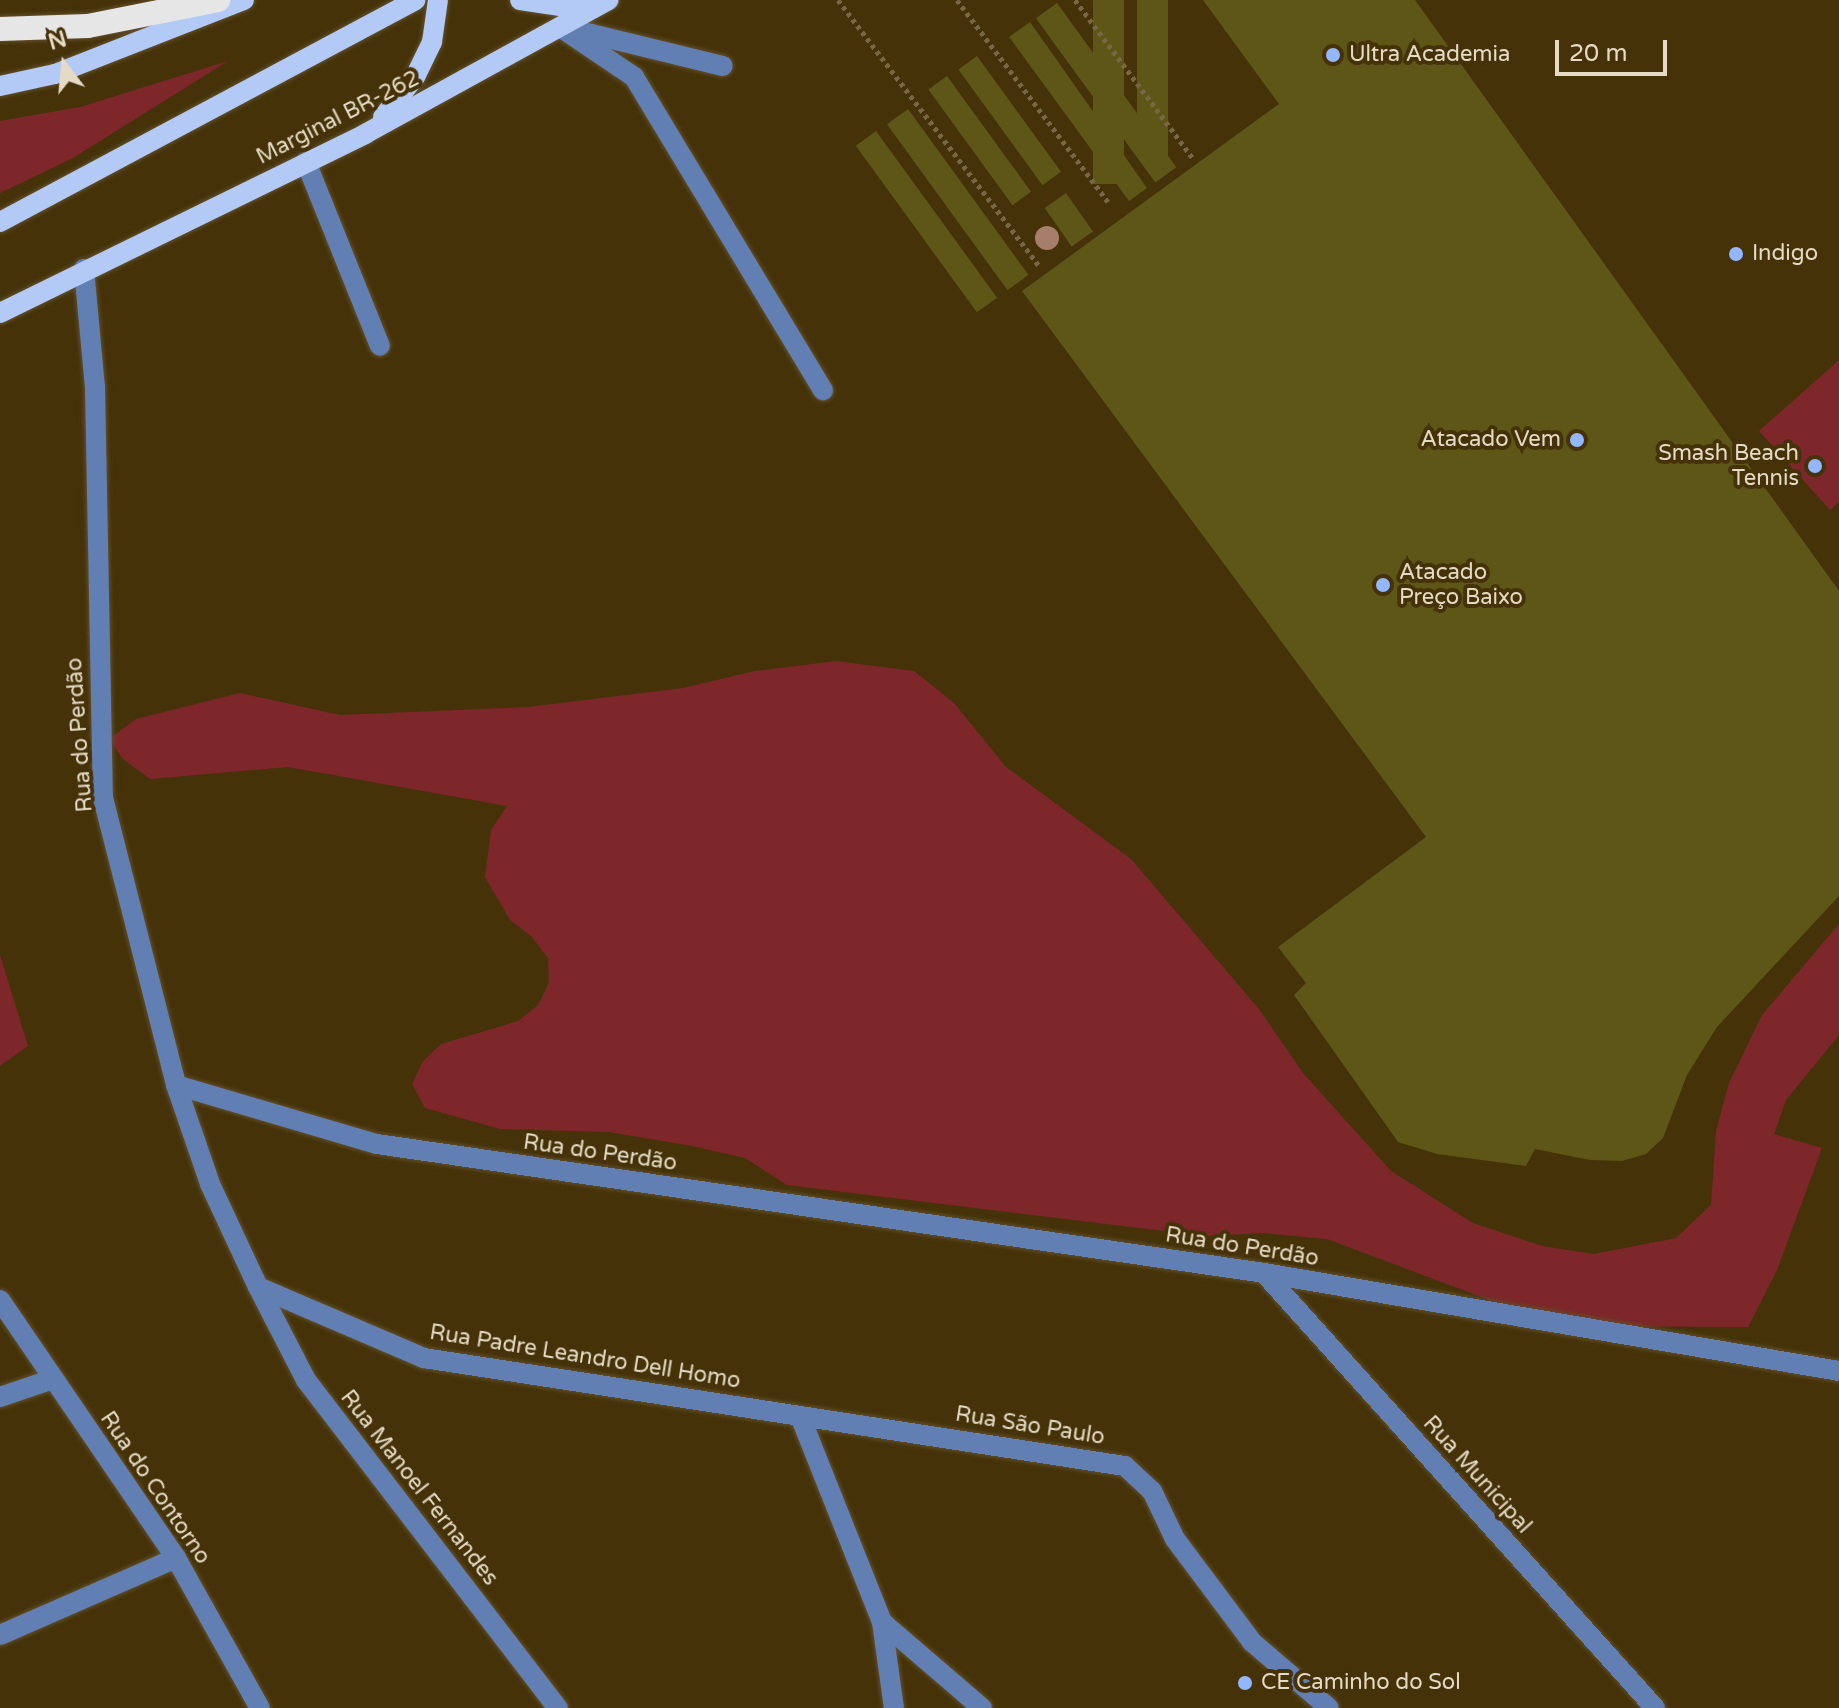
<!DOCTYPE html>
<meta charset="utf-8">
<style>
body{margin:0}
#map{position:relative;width:1839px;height:1708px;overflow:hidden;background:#453209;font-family:"Varela Round",sans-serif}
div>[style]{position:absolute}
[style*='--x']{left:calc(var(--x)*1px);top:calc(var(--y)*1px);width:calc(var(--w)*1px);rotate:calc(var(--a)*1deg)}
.green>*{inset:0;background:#7d272a}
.building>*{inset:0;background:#5e5617;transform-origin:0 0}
.path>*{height:5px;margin-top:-2.5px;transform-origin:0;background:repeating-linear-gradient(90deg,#786745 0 4px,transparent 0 8px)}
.roads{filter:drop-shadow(0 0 2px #62502b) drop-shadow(0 0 2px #62502b)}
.minor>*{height:20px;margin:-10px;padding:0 10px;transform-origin:10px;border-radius:10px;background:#627fb4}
.major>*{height:20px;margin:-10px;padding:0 10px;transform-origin:10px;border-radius:10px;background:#b2caf5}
.highway>*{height:24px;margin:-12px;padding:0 12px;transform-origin:12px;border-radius:12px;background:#e6e6e6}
.trees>*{width:24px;height:24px;margin:-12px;border-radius:50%;background:#a67e6a}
.dots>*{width:22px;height:22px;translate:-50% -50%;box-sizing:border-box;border:4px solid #453209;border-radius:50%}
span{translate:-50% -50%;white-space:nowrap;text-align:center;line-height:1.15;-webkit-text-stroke:8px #453209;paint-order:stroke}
.poi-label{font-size:22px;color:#e5dac5}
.left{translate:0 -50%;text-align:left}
.right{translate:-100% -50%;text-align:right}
.street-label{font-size:22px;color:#e5dac5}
.north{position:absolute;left:24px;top:24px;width:80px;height:80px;-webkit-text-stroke:6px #453209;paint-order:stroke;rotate:344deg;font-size:22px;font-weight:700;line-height:32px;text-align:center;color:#e5dac5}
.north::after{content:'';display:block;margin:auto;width:28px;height:36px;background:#e5dac5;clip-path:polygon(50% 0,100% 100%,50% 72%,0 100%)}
.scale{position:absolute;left:1555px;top:40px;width:112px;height:36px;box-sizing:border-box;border:4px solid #e5dac5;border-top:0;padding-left:10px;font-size:24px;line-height:28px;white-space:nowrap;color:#e5dac5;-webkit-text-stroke:6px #453209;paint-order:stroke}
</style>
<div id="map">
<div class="green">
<div style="clip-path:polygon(228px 61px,73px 158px,0 193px,0 121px,80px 107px)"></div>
<div style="clip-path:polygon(1839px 360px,1839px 502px,1830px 510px,1759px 431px)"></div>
<div style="clip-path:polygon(836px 661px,914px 671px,954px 703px,1006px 767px,1131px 859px,1259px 1009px,1303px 1073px,1391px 1171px,1473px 1223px,1542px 1246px,1594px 1254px,1676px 1238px,1711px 1205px,1716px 1131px,1729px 1083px,1762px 1015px,1839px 924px,1839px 1035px,1786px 1100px,1774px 1134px,1822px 1148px,1777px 1270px,1748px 1327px,1559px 1326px,1327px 1239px,1263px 1233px,1205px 1236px,787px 1185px,745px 1158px,692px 1146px,609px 1132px,500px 1129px,425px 1108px,412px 1084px,423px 1061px,441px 1044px,518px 1021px,538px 1005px,549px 983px,548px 958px,531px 936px,510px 920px,485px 877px,491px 830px,507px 806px,288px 767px,150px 779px,123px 759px,109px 739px,136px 719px,240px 693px,340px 715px,528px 707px,683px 688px,755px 671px)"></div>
<div style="clip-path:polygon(0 955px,28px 1046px,0 1066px)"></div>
</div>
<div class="building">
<div style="left:1093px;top:0;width:31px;height:184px"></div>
<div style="left:1137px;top:0;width:31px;height:158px"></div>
<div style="clip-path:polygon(1203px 0,1415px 0,1839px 591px,1839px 896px,1717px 1027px,1687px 1075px,1663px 1138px,1646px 1154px,1622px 1161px,1590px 1160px,1535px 1149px,1526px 1166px,1437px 1154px,1398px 1142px,1294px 995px,1306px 983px,1278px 947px,1426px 837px,1022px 291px,1279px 104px)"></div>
<div style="left:1057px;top:3px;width:203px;height:26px;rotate:54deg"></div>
<div style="clip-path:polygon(1030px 22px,1147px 188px,1129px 201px,1009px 37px)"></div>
<div style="left:977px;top:56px;width:143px;height:23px;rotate:54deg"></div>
<div style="left:947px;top:76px;width:143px;height:23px;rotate:54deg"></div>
<div style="left:908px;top:109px;width:205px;height:26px;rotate:54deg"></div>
<div style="left:876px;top:131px;width:206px;height:25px;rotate:54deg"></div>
<div style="left:1066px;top:193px;width:47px;height:26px;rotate:55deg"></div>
</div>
<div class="path">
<div style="--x:838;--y:0;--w:335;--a:52.9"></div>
<div style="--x:957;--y:0;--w:252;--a:53.2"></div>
<div style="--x:1075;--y:0;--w:196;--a:53.3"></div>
</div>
<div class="roads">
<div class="minor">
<div style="--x:560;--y:27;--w:89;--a:34"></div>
<div style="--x:634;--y:77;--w:366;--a:58.9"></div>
<div style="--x:575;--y:30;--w:152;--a:13.7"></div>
<div style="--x:306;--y:162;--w:198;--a:68.1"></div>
<div style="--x:84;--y:269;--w:119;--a:84.7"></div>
<div style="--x:95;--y:387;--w:411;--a:88.9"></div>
<div style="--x:103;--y:798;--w:296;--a:75.7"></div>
<div style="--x:176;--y:1085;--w:105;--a:71"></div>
<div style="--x:210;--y:1184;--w:114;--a:65"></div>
<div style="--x:258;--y:1287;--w:181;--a:23.2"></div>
<div style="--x:424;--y:1358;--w:709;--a:8.76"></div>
<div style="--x:1125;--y:1466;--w:37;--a:43"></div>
<div style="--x:1152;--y:1491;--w:53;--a:64.4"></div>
<div style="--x:1175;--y:1539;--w:129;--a:53.2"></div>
<div style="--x:1252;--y:1642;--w:101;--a:40.6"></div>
<div style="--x:176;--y:1085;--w:209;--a:16.4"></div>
<div style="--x:377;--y:1144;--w:896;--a:8.27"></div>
<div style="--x:1264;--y:1273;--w:583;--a:9.67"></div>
<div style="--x:1264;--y:1273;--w:585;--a:48.05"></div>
<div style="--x:258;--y:1287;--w:105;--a:62.7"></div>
<div style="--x:306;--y:1380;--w:414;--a:52.5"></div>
<div style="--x:0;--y:1300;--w:312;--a:55.7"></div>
<div style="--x:176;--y:1558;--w:172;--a:60.8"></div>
<div style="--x:0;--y:1397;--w:56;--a:-18.8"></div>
<div style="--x:800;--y:1416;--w:222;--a:68.3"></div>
<div style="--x:882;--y:1622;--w:87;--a:82.1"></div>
<div style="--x:882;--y:1622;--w:132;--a:40.7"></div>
<div style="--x:0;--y:1635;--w:192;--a:-23.6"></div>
</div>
<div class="major">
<div style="--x:520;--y:0;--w:54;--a:8.6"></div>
<div style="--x:573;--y:8;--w:18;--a:-16"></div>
<div style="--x:0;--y:86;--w:56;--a:-12.3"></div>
<div style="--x:55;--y:74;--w:203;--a:-21.4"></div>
<div style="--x:383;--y:117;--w:51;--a:-51.3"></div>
<div style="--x:415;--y:77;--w:39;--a:-64"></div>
<div style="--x:432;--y:42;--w:42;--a:-81.9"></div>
<div style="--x:0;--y:222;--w:471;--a:-28.1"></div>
<div style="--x:0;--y:313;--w:407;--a:-26.1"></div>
<div style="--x:365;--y:134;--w:278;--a:-28.8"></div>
</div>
<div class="highway">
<div style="--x:0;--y:29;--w:88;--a:-2"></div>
<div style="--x:88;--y:26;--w:133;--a:-11.3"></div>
</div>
</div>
<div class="trees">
<div style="left:1047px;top:238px"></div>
</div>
<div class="dots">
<div style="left:1333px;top:55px;background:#92b7fd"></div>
<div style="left:1736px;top:254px;background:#92b7fd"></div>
<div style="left:1577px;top:440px;background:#92b7fd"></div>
<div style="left:1815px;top:466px;background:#92b7fd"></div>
<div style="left:1383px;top:585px;background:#92b7fd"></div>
<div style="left:1245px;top:1683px;background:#92b7fd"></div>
</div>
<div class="poi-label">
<span class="left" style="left:1349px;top:55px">Ultra Academia</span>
<span class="left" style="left:1752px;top:254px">Indigo</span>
<span class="right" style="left:1561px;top:440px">Atacado Vem</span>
<span class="right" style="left:1799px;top:466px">Smash Beach<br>Tennis</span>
<span class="left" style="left:1399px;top:585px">Atacado<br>Preço Baixo</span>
<span class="left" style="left:1261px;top:1683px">CE Caminho do Sol</span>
</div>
<div class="street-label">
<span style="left:338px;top:118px;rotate:-27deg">Marginal BR-262</span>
<span style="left:80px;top:735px;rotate:-94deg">Rua do Perdão</span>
<span style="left:600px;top:1153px;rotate:8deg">Rua do Perdão</span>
<span style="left:1242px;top:1247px;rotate:9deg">Rua do Perdão</span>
<span style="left:585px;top:1357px;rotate:9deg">Rua Padre Leandro Dell Homo</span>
<span style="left:1030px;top:1426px;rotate:9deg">Rua São Paulo</span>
<span style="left:1477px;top:1475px;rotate:48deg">Rua Municipal</span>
<span style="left:155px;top:1488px;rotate:56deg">Rua do Contorno</span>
<span style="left:419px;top:1488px;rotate:52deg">Rua Manoel Fernandes</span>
</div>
<div class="north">N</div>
<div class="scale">20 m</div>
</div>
